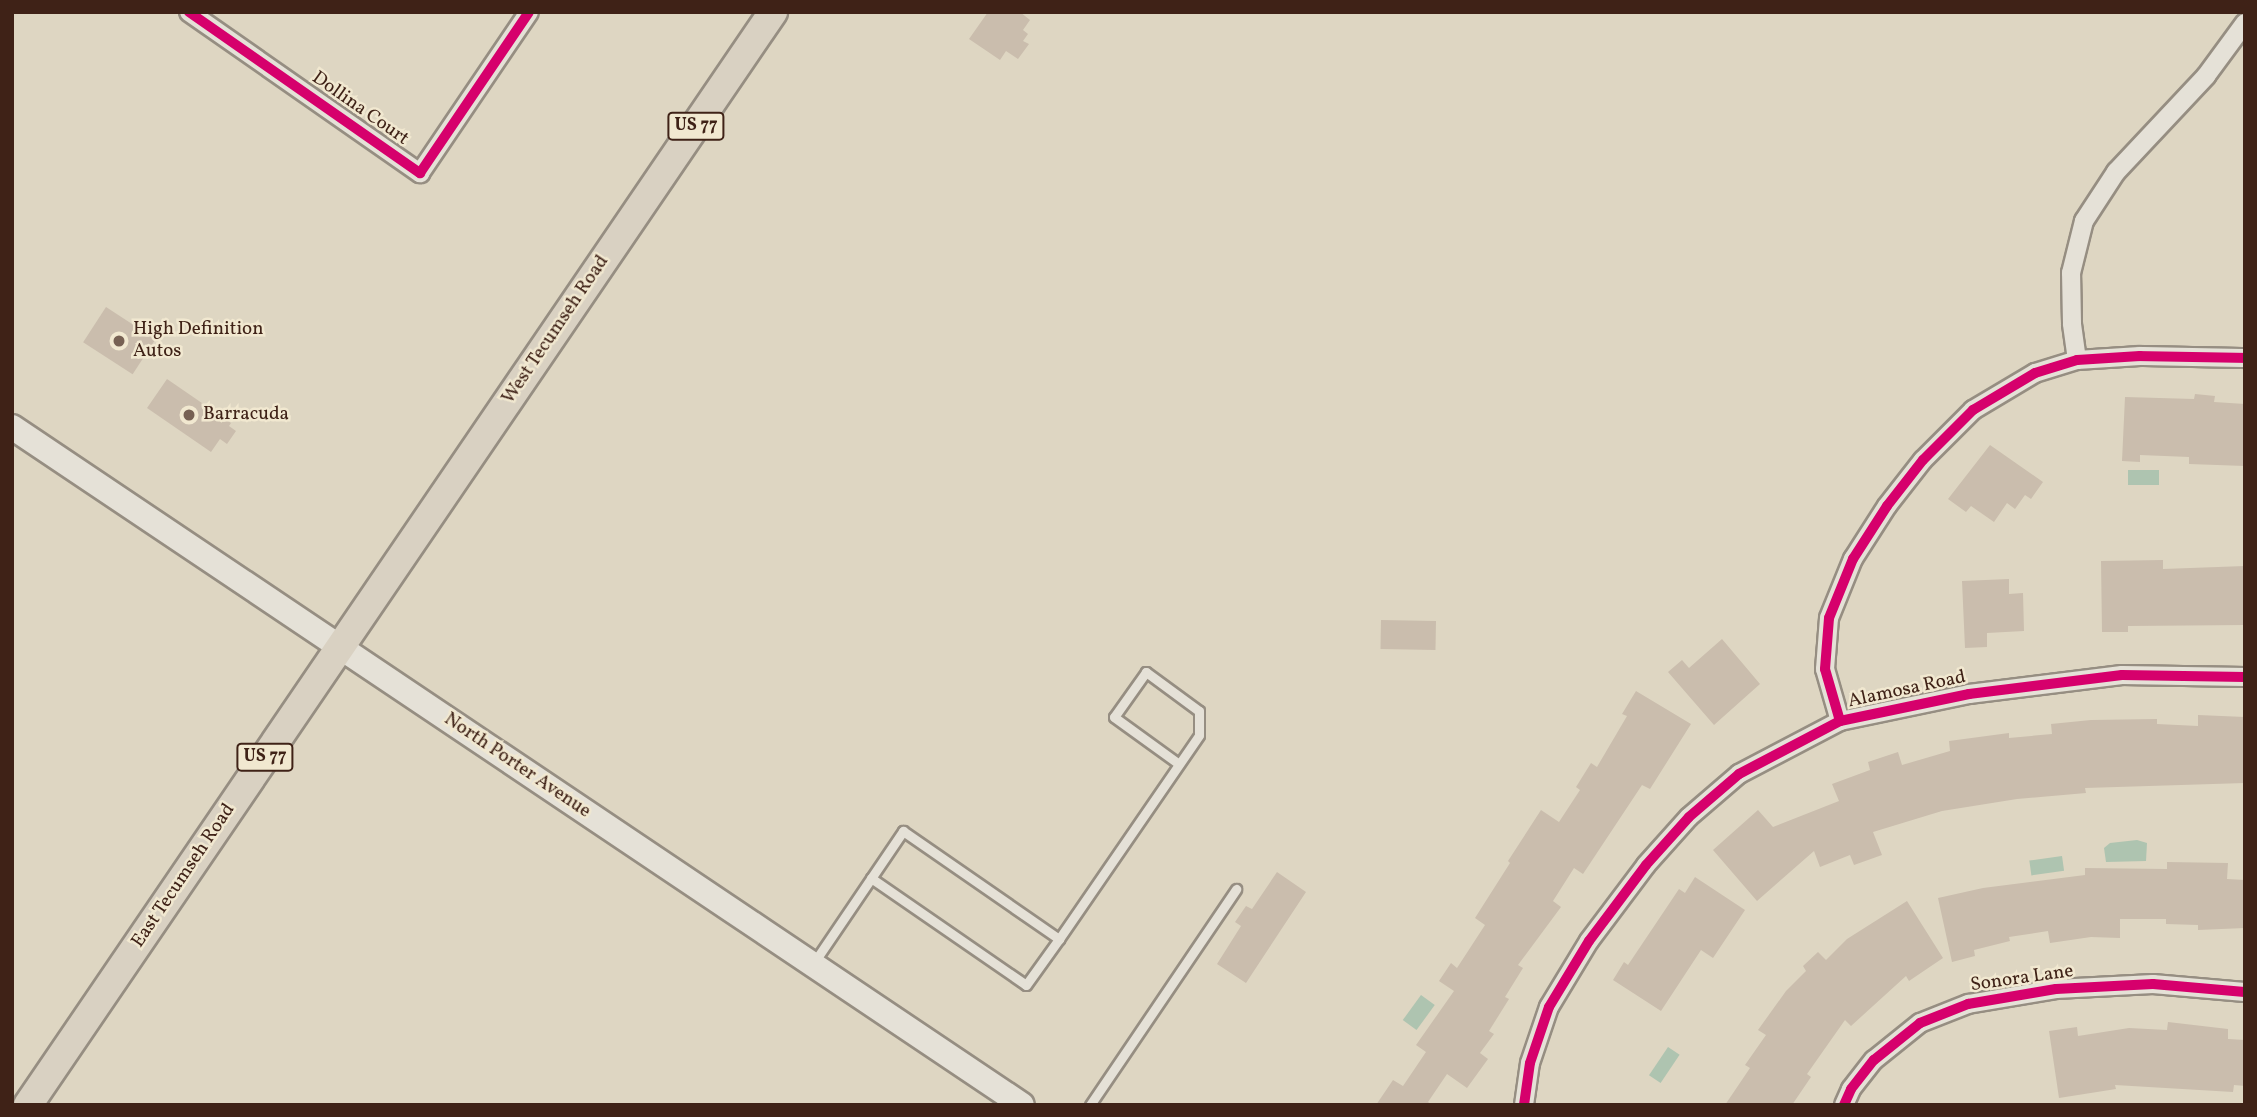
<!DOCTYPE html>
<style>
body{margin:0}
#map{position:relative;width:2257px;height:1117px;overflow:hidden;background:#ded6c2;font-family:Vollkorn,serif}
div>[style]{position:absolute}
.water>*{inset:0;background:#aec4b0;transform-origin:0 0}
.building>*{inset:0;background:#cabdad;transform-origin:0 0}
.roads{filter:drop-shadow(2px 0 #968e82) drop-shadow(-2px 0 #968e82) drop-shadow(0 2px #968e82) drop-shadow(0 -2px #968e82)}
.lane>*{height:9px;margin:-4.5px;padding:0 4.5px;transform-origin:4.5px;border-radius:4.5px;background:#e5e1d7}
.street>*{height:18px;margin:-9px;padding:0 9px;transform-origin:9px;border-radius:9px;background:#e5e1d7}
.secondary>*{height:24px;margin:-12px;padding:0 12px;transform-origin:12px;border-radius:12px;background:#e5e1d7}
.primary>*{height:28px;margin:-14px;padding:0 14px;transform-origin:14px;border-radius:14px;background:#d9d1c2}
.cycleway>*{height:10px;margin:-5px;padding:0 5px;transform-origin:5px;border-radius:5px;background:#d6006c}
.dots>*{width:19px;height:19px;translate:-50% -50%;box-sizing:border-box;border:4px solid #f1e8d0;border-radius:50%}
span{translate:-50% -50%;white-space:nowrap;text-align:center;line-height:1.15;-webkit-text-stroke:5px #f1e8d0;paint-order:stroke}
.shield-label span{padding:2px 5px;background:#f1e8d0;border:2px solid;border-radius:5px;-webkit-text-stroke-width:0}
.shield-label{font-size:18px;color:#3f2217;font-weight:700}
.street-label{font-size:19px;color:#3f2217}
.poi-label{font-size:19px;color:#3f2217}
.left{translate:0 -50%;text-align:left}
.frame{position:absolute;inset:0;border:14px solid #3f2217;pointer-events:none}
</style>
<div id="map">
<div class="water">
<i style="left:2128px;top:470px;width:31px;height:15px"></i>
<i style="clip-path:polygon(2137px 840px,2147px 843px,2146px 861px,2106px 862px,2104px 848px,2110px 843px)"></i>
<i style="left:2062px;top:856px;width:15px;height:33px;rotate:82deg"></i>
<i style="left:1421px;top:995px;width:17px;height:31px;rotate:36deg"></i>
<i style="left:1668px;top:1047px;width:14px;height:34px;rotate:34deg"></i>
</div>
<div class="building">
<i style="clip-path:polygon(988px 12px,1020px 12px,1030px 20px,1023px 30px,1028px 34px,1023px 41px,1029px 44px,1018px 59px,1006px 51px,1000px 60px,969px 39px)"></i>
<i style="left:106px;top:307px;width:59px;height:42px;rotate:33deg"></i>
<i style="clip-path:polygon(167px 379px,231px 423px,229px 426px,236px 431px,227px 444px,220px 439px,211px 452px,147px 408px)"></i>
<i style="clip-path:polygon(2195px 394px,2215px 396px,2214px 402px,2245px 404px,2245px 466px,2189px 464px,2189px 457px,2140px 455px,2140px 462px,2122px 461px,2125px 397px,2194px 399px)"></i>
<i style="clip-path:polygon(1990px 445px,2043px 482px,2031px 499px,2025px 495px,2015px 509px,2007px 503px,1994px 522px,1971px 506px,1966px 512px,1948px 499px)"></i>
<i style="clip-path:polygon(2163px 560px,2163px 569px,2245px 566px,2245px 625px,2128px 626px,2128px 632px,2102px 632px,2101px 561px)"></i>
<i style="clip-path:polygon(2009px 579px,2009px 594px,2023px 593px,2024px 631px,1987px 633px,1987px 647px,1965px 648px,1962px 581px)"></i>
<i style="left:1381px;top:620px;width:55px;height:29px;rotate:1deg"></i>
<i style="clip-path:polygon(1722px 639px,1760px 684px,1714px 725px,1668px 672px,1682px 660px,1689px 668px)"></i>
<i style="clip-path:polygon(1636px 691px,1691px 724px,1650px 789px,1642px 785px,1583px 874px,1574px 868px,1553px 901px,1561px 907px,1518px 965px,1523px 968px,1505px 997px,1509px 999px,1489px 1031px,1494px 1034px,1480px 1053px,1488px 1059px,1467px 1088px,1447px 1074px,1428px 1102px,1432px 1105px,1376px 1105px,1393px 1080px,1403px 1086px,1426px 1052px,1416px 1045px,1454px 991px,1439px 981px,1451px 963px,1457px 968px,1485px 925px,1475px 918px,1510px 863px,1508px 861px,1541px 810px,1559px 822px,1580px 790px,1576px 787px,1591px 763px,1597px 767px,1627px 716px,1622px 714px)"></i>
<i style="clip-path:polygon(2198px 715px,2245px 717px,2245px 783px,2085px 788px,2086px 793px,2017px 799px,1942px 811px,1873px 832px,1882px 855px,1854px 865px,1850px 855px,1820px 867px,1814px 851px,1757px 901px,1713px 850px,1758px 810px,1773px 827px,1839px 801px,1832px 784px,1870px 770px,1868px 762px,1898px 752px,1902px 765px,1950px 751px,1949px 741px,2009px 733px,2009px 738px,2052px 734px,2051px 724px,2091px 720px,2157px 719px,2157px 724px,2198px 726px)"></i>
<i style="clip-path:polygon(2167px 862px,2228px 863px,2227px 879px,2245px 880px,2245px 928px,2198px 930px,2198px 925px,2166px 924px,2166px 919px,2120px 919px,2120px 938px,2091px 937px,2050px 943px,2048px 931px,2009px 937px,2010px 941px,1974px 950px,1975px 956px,1952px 962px,1938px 898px,1983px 888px,2085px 875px,2085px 868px,2167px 869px)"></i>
<i style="clip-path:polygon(1277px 872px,1306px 892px,1246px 983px,1217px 964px,1241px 926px,1235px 922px,1246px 906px,1252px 909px)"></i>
<i style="clip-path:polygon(1695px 877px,1745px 910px,1713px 958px,1701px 950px,1661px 1011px,1613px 980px,1624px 962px,1628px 965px,1679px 889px,1685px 893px)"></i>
<i style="clip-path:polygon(1907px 901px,1943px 958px,1909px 981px,1906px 976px,1851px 1026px,1845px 1020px,1807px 1074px,1811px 1077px,1792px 1105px,1725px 1105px,1750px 1068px,1745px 1065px,1766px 1035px,1758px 1030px,1786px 991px,1806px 971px,1803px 966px,1818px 952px,1826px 960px,1847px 939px)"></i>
<i style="clip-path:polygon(2168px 1022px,2228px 1029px,2228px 1039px,2245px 1040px,2245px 1086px,2234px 1085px,2233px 1092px,2115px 1085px,2116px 1089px,2059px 1098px,2049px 1031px,2077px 1027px,2078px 1036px,2129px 1028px,2167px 1030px)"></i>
</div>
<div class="roads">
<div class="lane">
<i style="left:871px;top:878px;width:188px;rotate:34.6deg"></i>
<i style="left:1026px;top:985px;width:57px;rotate:-54.3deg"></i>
<i style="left:813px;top:964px;width:161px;rotate:-55.9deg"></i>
<i style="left:903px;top:831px;width:190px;rotate:34.7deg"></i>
<i style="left:1059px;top:939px;width:247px;rotate:-55.5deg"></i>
<i style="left:1199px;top:735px;width:24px;rotate:-90deg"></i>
<i style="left:1199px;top:711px;width:66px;rotate:-143.7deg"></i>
<i style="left:1146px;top:672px;width:55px;rotate:125.4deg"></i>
<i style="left:1114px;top:717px;width:80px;rotate:35.9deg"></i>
<i style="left:1090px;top:1105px;width:261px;rotate:-55.9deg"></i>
</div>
<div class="street">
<i style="left:189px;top:12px;width:282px;rotate:34.9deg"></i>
<i style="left:420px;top:173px;width:194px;rotate:-55.9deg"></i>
<i style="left:2077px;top:360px;width:37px;rotate:-98deg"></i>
<i style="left:2072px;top:323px;width:50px;rotate:-91.1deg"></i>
<i style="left:2071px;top:273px;width:54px;rotate:-76deg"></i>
<i style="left:2084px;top:221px;width:59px;rotate:-56.9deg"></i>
<i style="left:2116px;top:172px;width:132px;rotate:-46.8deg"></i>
<i style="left:2206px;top:76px;width:66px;rotate:-53.7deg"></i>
<i style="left:1840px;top:721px;width:54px;rotate:-106.1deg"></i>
<i style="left:1825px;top:669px;width:51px;rotate:-85.5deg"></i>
<i style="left:1829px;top:618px;width:64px;rotate:-67.9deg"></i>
<i style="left:1853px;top:559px;width:63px;rotate:-57.3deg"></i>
<i style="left:1887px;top:506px;width:58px;rotate:-52deg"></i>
<i style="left:1923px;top:460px;width:71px;rotate:-45deg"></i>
<i style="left:1973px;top:410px;width:72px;rotate:-30.8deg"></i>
<i style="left:2035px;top:373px;width:44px;rotate:-17.2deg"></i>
<i style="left:2077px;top:360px;width:63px;rotate:-3.6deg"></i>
<i style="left:2140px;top:356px;width:105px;rotate:1.1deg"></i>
<i style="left:1524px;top:1105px;width:42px;rotate:-81.9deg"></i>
<i style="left:1530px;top:1063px;width:59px;rotate:-71.3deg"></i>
<i style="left:1549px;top:1007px;width:77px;rotate:-58.8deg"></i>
<i style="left:1589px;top:941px;width:95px;rotate:-53.1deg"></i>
<i style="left:1646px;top:865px;width:64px;rotate:-48.1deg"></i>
<i style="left:1689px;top:817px;width:66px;rotate:-40.7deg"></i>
<i style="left:1739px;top:774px;width:114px;rotate:-27.7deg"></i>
<i style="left:1840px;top:721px;width:132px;rotate:-11.8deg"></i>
<i style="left:1969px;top:694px;width:154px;rotate:-7.1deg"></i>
<i style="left:2122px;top:675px;width:123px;rotate:0.9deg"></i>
<i style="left:1844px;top:1105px;width:17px;rotate:-66deg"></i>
<i style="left:1851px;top:1089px;width:37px;rotate:-52deg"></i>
<i style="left:1874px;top:1060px;width:59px;rotate:-38.8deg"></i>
<i style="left:1920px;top:1023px;width:52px;rotate:-21.6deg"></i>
<i style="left:1968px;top:1004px;width:89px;rotate:-9.7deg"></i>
<i style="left:2056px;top:989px;width:97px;rotate:-3deg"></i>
<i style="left:2153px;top:984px;width:92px;rotate:5deg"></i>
</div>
<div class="secondary">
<i style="left:12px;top:427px;width:1216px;rotate:33.87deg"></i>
</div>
<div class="primary">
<i style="left:28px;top:1105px;width:1323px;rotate:-55.72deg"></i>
</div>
</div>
<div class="cycleway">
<i style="left:189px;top:12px;width:282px;rotate:34.9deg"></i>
<i style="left:420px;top:173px;width:194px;rotate:-55.9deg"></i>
<i style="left:1840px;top:721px;width:54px;rotate:-106.1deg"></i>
<i style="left:1825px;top:669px;width:51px;rotate:-85.5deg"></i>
<i style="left:1829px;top:618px;width:64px;rotate:-67.9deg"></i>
<i style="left:1853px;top:559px;width:63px;rotate:-57.3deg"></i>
<i style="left:1887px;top:506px;width:58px;rotate:-52deg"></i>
<i style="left:1923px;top:460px;width:71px;rotate:-45deg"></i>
<i style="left:1973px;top:410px;width:72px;rotate:-30.8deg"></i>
<i style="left:2035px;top:373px;width:44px;rotate:-17.2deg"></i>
<i style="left:2077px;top:360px;width:63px;rotate:-3.6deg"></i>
<i style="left:2140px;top:356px;width:105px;rotate:1.1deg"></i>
<i style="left:1524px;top:1105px;width:42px;rotate:-81.9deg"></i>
<i style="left:1530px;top:1063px;width:59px;rotate:-71.3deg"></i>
<i style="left:1549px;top:1007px;width:77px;rotate:-58.8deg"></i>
<i style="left:1589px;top:941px;width:95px;rotate:-53.1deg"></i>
<i style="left:1646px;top:865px;width:64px;rotate:-48.1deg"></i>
<i style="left:1689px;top:817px;width:66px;rotate:-40.7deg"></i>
<i style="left:1739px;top:774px;width:114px;rotate:-27.7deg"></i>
<i style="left:1840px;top:721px;width:132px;rotate:-11.8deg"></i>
<i style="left:1969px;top:694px;width:154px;rotate:-7.1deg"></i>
<i style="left:2122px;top:675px;width:123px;rotate:0.9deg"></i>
<i style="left:1844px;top:1105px;width:17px;rotate:-66deg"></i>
<i style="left:1851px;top:1089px;width:37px;rotate:-52deg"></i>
<i style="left:1874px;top:1060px;width:59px;rotate:-38.8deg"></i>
<i style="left:1920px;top:1023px;width:52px;rotate:-21.6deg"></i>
<i style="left:1968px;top:1004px;width:89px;rotate:-9.7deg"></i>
<i style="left:2056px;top:989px;width:97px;rotate:-3deg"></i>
<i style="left:2153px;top:984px;width:92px;rotate:5deg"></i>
</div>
<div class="dots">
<i style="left:119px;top:341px;background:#776153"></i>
<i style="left:189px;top:415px;background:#776153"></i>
</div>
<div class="shield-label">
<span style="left:696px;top:126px">US 77</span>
<span style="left:265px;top:757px">US 77</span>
</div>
<div class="street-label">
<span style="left:360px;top:109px;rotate:35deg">Dollina Court</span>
<span style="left:556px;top:330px;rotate:-56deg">West Tecumseh Road</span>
<span style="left:1907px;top:690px;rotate:-12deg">Alamosa Road</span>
<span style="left:517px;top:766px;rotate:34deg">North Porter Avenue</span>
<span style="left:184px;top:876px;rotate:-56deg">East Tecumseh Road</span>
<span style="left:2022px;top:979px;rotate:-8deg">Sonora Lane</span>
</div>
<div class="poi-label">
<span class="left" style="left:133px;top:341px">High Definition<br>Autos</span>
<span class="left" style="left:203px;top:415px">Barracuda</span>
</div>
<div class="frame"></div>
</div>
